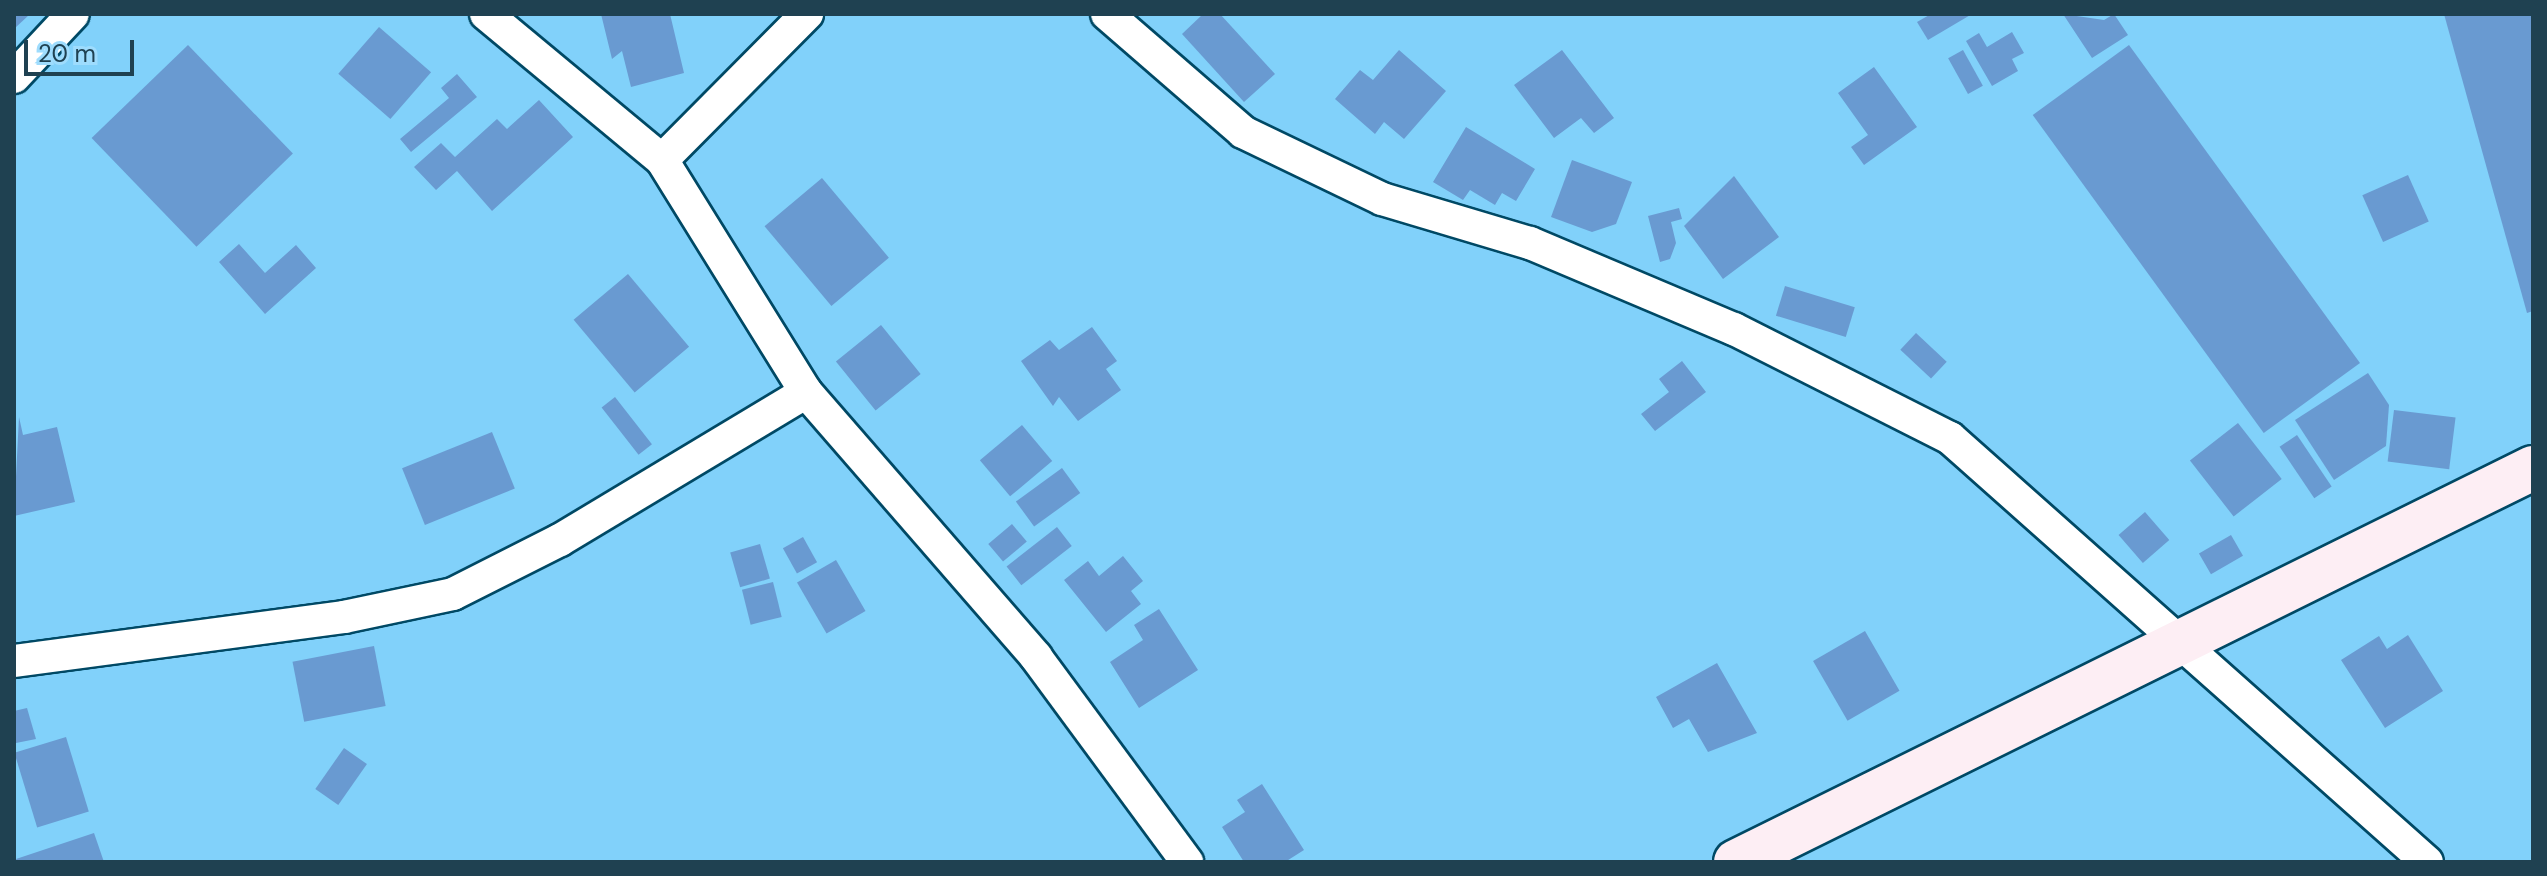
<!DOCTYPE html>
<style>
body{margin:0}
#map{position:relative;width:2547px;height:876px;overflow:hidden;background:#81d1fa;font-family:"DM Sans",sans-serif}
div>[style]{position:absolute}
.building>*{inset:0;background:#699ad1;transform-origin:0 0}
.roads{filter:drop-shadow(2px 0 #004965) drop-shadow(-2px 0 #004965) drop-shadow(0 2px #004965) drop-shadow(0 -2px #004965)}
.street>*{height:32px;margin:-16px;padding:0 16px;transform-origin:16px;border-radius:16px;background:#fff}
.secondary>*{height:44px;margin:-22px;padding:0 22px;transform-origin:22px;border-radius:22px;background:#fdeef4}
span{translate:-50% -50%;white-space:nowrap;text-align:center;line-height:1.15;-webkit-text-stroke:7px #9edcfd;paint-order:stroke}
.frame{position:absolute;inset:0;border:16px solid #1f4151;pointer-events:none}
.scale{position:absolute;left:24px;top:40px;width:110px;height:36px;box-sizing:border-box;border:4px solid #1f4151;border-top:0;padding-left:10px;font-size:24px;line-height:28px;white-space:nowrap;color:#1f4151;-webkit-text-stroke:6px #9edcfd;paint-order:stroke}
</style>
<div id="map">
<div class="building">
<i style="clip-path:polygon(14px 14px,30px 14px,14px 29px)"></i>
<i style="clip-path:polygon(601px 14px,670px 14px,684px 73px,631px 87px,622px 51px,612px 59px)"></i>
<i style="clip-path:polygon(1203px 14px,1220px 14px,1275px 74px,1244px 102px,1182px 34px)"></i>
<i style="clip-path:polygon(1931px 14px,1972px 14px,1928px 40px,1917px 22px)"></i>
<i style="clip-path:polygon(2063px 14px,2104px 20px,2114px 14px,2128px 35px,2092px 58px)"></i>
<i style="clip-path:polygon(2444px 14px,2533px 14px,2533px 311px,2527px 313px)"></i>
<i style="left:379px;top:27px;width:69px;height:62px;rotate:41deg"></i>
<i style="clip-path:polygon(2012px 32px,2024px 53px,2012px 59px,2018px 71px,1992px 86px,1966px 41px,1979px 33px,1987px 47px)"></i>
<i style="left:188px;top:45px;width:151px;height:134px;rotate:46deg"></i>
<i style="left:2129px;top:45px;width:393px;height:119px;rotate:54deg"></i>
<i style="clip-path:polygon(1399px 50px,1446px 91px,1404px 139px,1384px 122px,1375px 134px,1335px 99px,1360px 70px,1373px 80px)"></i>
<i style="clip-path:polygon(1562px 50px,1614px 118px,1594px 133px,1581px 118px,1554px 138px,1514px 85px)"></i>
<i style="left:1963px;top:50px;width:41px;height:17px;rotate:61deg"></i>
<i style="clip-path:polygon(1874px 67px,1917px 127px,1864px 165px,1851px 147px,1868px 135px,1838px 93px)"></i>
<i style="clip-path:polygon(457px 74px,477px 97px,411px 152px,400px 139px,449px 98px,441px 88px)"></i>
<i style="clip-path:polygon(539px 100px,573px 137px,492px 211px,457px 171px,436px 190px,414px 167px,441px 143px,455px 157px,497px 119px,507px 129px)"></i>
<i style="clip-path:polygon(1466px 127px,1535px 169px,1516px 201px,1502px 193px,1495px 205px,1470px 190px,1463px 200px,1433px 182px)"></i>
<i style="clip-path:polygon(1572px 160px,1632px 182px,1616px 224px,1592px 232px,1551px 217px)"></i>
<i style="left:2408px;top:175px;width:51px;height:50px;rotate:66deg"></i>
<i style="clip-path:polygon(1734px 176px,1779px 237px,1723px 279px,1684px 226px)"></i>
<i style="left:822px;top:178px;width:104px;height:75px;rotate:50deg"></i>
<i style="clip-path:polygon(1679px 208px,1682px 219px,1671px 222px,1676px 243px,1670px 259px,1660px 262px,1648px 216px)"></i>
<i style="clip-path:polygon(239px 244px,265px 273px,296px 245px,316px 268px,265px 314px,219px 262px)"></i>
<i style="left:628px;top:274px;width:95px;height:71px;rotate:50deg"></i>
<i style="left:1785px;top:286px;width:73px;height:31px;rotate:17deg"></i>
<i style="left:881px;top:325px;width:63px;height:58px;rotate:51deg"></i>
<i style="clip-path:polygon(1092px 327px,1117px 361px,1106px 369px,1121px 390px,1078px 421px,1059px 397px,1053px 406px,1021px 361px,1050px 340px,1059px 350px)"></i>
<i style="left:1916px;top:333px;width:42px;height:23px;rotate:43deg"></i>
<i style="clip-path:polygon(1682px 361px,1706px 392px,1655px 431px,1641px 414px,1669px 392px,1659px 379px)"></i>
<i style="clip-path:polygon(2368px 373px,2389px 405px,2386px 446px,2334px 480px,2295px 420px)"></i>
<i style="left:615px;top:397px;width:60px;height:17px;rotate:52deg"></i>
<i style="left:2394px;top:410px;width:62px;height:52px;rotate:7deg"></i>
<i style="clip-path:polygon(19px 417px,23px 435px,57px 427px,75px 502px,14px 516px)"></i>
<i style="left:2238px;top:423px;width:71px;height:61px;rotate:52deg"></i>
<i style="left:1022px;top:425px;width:47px;height:55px;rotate:50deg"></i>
<i style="left:492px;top:432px;width:61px;height:97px;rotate:68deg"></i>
<i style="left:2297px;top:435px;width:62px;height:21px;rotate:56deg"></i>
<i style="left:1062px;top:468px;width:31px;height:57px;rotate:54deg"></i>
<i style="left:2145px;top:512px;width:37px;height:35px;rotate:49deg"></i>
<i style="left:1012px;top:524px;width:23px;height:31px;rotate:50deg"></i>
<i style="left:1057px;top:527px;width:24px;height:64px;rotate:52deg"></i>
<i style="left:2231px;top:535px;width:24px;height:37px;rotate:60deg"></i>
<i style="left:803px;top:537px;width:29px;height:23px;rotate:61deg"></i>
<i style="left:760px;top:544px;width:36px;height:31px;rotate:74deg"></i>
<i style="clip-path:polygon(1123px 556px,1143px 581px,1131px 591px,1141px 604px,1106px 632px,1064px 580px,1088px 561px,1099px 576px)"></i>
<i style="left:836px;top:560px;width:59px;height:45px;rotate:60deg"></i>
<i style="left:773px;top:582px;width:36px;height:32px;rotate:76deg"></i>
<i style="clip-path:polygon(1159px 609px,1198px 670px,1139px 708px,1110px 662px,1143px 640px,1134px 625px)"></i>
<i style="left:1865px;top:631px;width:69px;height:60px;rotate:60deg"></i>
<i style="clip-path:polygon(2408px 635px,2443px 691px,2385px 728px,2341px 660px,2379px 636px,2387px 649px)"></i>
<i style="left:374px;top:646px;width:61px;height:83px;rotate:79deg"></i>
<i style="clip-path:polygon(1717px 663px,1757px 733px,1708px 752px,1689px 719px,1673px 728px,1656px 697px)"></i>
<i style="clip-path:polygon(27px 708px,36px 739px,16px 743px,14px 711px)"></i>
<i style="left:66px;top:737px;width:78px;height:54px;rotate:73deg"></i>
<i style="left:344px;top:748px;width:28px;height:50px;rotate:35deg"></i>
<i style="clip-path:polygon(1262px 784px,1304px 850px,1285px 862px,1244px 862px,1222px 827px,1245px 812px,1237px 800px)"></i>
<i style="clip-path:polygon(94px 833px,104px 862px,17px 862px,16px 859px)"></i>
</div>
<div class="roads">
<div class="street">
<i style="left:486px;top:14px;width:229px;rotate:39.7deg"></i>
<i style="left:662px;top:160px;width:273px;rotate:58.2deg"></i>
<i style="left:806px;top:392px;width:351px;rotate:49deg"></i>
<i style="left:1036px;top:657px;width:255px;rotate:53.6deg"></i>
<i style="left:1107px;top:14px;width:180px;rotate:40.9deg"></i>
<i style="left:1243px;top:132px;width:154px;rotate:25.7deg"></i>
<i style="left:1382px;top:199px;width:154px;rotate:16.6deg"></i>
<i style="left:1530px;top:243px;width:221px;rotate:22.9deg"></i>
<i style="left:1734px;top:329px;width:242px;rotate:26.8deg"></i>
<i style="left:1950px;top:438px;width:638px;rotate:41.63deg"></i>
<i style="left:14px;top:77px;width:86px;rotate:-46.9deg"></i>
<i style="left:662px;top:160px;width:206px;rotate:-45.2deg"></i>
<i style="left:14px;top:661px;width:333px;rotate:-7.6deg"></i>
<i style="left:344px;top:617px;width:111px;rotate:-11.9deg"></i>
<i style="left:453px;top:594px;width:120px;rotate:-26.8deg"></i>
<i style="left:560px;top:540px;width:287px;rotate:-31deg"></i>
</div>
<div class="secondary">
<i style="left:1736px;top:862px;width:889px;rotate:-26.31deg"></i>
</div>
</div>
<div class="frame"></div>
<div class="scale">20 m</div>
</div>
